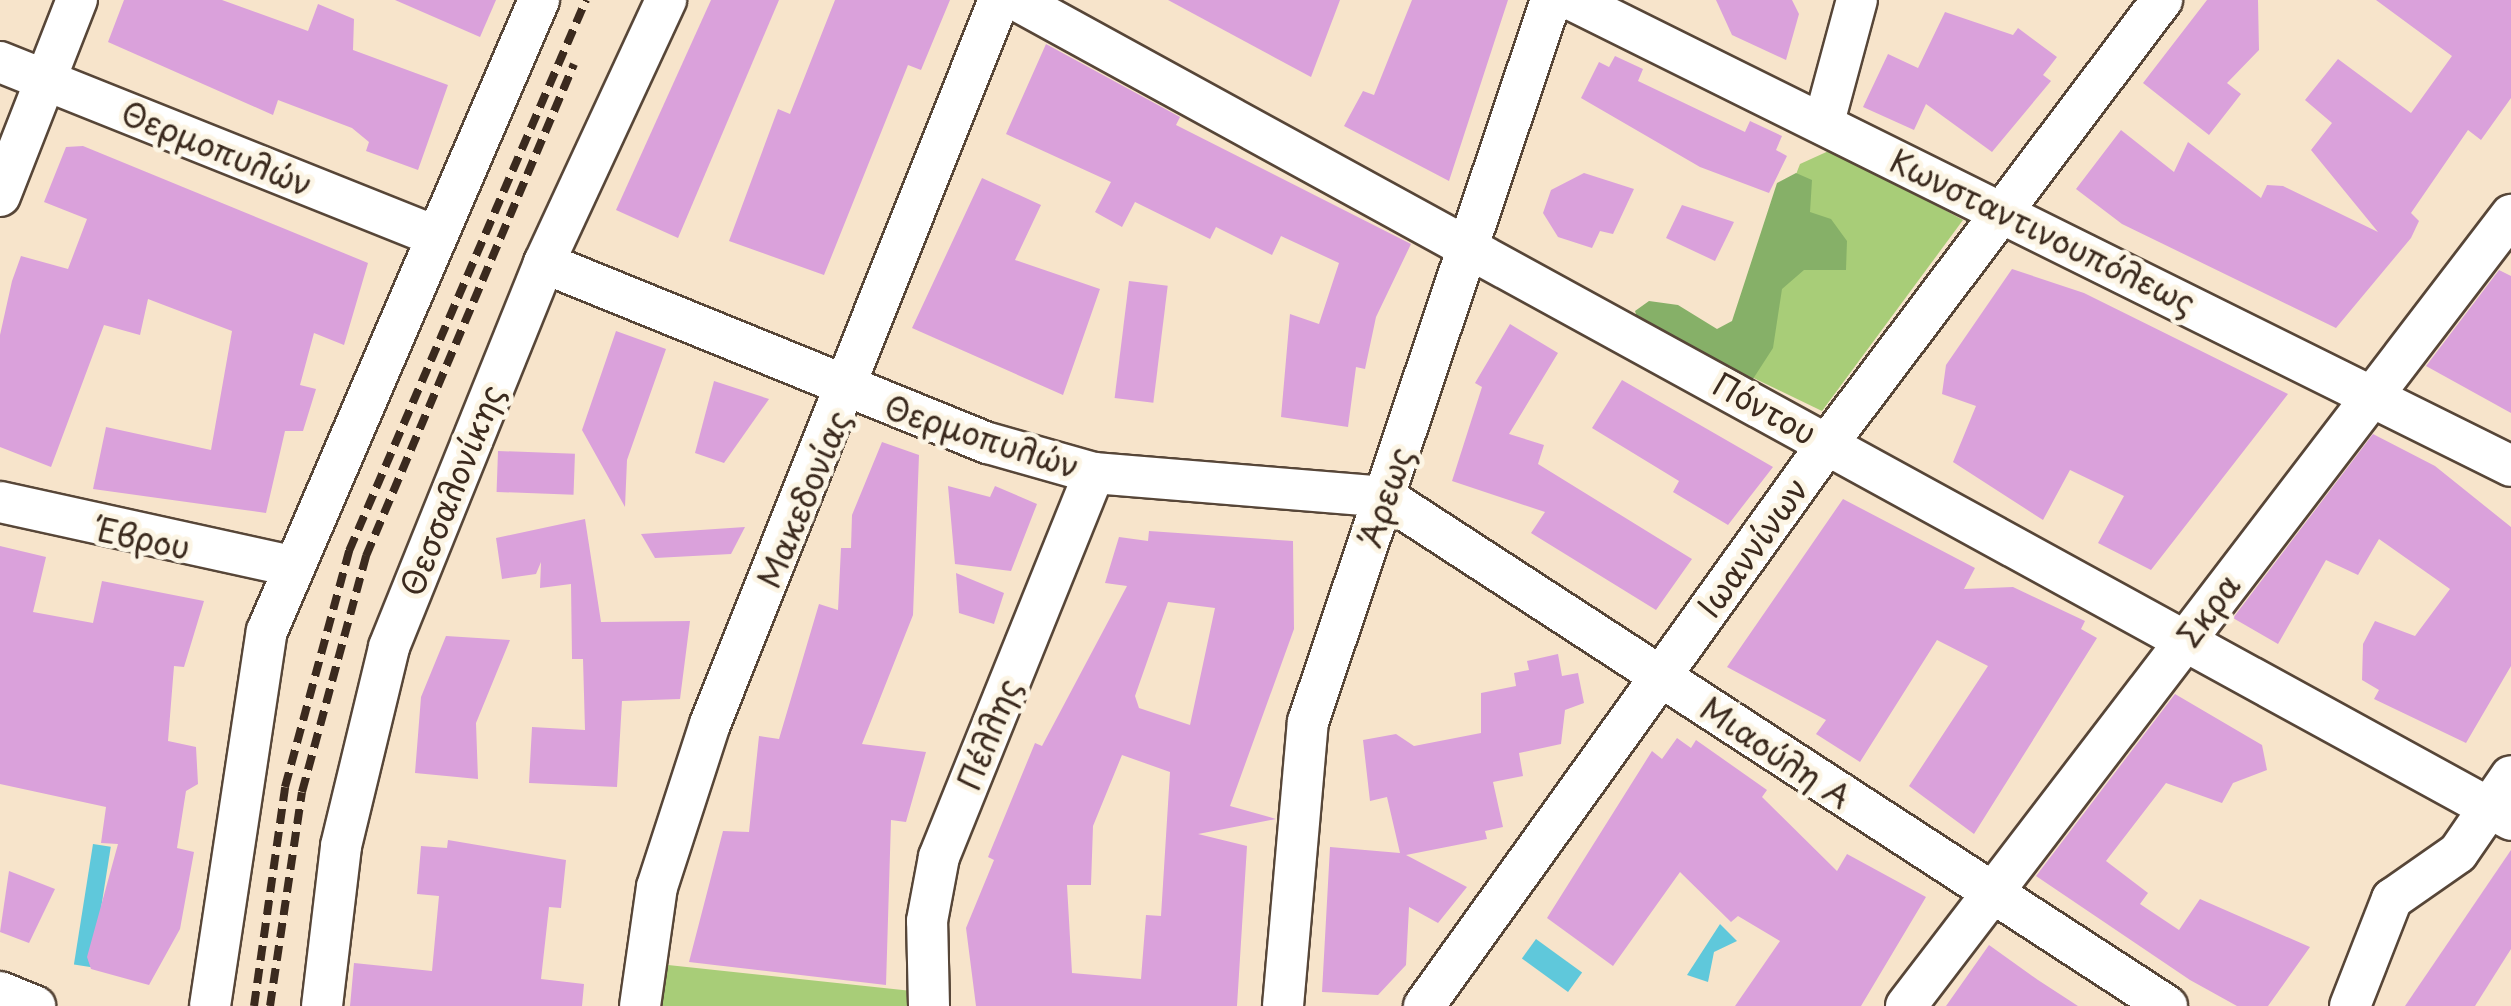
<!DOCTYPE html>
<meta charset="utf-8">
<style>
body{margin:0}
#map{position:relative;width:2511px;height:1006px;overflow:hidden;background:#f7e4cb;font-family:"Playpen Sans",sans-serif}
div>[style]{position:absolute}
.green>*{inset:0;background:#a8cd78}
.forest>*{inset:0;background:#86b068}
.water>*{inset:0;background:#5fc8db;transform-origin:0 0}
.building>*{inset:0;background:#daa1db;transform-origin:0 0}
.roads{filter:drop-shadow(2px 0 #574638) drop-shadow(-2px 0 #574638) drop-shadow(0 2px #574638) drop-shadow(0 -2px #574638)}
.minor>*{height:40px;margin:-20px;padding:0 20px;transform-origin:20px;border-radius:20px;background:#fff}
.rail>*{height:8px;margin-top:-4px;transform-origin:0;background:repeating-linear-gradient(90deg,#3b2a1e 0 15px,transparent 0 23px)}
span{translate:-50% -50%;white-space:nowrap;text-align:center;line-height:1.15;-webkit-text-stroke:10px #fcf5e5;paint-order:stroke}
.street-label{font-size:32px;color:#3b2a1e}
</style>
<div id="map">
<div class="green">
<i style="clip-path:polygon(1833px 149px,1963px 220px,1822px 411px,1739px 371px,1733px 338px,1800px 164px)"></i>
<i style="clip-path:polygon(668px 965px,912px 991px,912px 1006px,660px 1006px)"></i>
</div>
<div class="forest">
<i style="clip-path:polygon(1796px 173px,1812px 180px,1810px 212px,1831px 219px,1847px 241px,1846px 270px,1804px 270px,1782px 289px,1773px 348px,1753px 379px,1641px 330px,1635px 311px,1649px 301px,1678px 305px,1717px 329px,1732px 321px,1777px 183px)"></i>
</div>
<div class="water">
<i style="left:93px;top:844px;width:18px;height:122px;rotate:9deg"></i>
<i style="clip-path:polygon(1720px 924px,1737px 941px,1714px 952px,1708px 982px,1687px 975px)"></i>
<i style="left:1536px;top:939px;width:57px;height:24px;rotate:36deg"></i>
</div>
<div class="building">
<i style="clip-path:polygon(124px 0,222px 0,308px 31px,318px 4px,354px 19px,353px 50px,448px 85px,418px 170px,366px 151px,369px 142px,352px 128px,278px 100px,273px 115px,108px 42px)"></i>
<i style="clip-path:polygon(395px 0,496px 0,480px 37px)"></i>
<i style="clip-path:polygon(711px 0,779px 0,678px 238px,616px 210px)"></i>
<i style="clip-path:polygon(835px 0,950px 0,921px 70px,908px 65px,824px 275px,729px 241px,778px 109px,790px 114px)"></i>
<i style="clip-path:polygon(1168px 0,1340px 0,1311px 77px)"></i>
<i style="clip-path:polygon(1412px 0,1508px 0,1449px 181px,1344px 126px,1363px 91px,1374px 95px)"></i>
<i style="clip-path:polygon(1716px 0,1792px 0,1799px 14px,1786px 60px,1732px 35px)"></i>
<i style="clip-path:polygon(2207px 0,2258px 0,2259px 50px,2227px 83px,2241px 94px,2209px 135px,2143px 83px)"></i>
<i style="clip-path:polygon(2376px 0,2511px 0,2511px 98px,2481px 140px,2468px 130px,2411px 213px,2419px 221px,2411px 238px,2336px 328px,2122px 224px,2076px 189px,2121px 130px,2174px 172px,2188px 142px,2261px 198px,2267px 185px,2283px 186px,2378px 232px,2311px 150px,2332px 123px,2305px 100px,2338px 59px,2411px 113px,2452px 56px)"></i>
<i style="clip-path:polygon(1945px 12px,2013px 35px,2018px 28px,2057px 57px,2043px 75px,2051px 81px,1992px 152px,1926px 104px,1914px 130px,1863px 107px,1888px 54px,1918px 68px)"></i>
<i style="clip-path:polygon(1046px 44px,1180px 117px,1176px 125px,1411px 244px,1376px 317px,1365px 369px,1356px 367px,1348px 427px,1281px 417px,1290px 314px,1319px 324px,1339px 263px,1281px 236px,1272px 255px,1216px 227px,1210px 239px,1135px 202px,1122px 227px,1095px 212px,1111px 182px,1006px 134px)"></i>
<i style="clip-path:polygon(1615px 56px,1643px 69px,1638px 81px,1745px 132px,1750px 121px,1782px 136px,1776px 150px,1787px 156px,1769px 193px,1700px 167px,1581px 98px,1599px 62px,1609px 67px)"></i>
<i style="clip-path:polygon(83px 146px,368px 263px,344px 345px,314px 333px,300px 385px,316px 389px,303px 431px,285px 431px,266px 513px,93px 489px,106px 427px,211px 450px,232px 331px,148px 299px,140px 335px,104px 325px,51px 467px,0 447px,0 335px,12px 281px,21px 256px,68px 269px,87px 219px,44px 202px,66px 147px)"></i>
<i style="clip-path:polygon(1584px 173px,1634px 189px,1613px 234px,1600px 231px,1592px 248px,1558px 237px,1543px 213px,1551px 190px)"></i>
<i style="clip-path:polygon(982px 178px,1041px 205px,1015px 260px,1100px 289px,1063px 395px,912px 328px)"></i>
<i style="clip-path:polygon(1682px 205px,1734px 222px,1715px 261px,1666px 238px)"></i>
<i style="clip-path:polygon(2012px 269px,2084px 293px,2288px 394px,2151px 570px,2098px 543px,2124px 496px,2070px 470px,2043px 520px,1953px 462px,1976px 406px,1942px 394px,1946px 365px)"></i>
<i style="clip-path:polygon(2499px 270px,2511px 276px,2511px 413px,2426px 366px)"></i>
<i style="left:1129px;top:281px;width:39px;height:118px;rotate:7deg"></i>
<i style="clip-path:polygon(1510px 324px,1558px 353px,1509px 434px,1544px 445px,1538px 464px,1692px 559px,1656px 610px,1531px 533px,1545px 512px,1452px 481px,1482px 387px,1475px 383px)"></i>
<i style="clip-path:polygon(616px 331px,666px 349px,627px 460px,625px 507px,582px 430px)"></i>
<i style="clip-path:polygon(1622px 380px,1773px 467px,1728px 525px,1673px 492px,1679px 481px,1592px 428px)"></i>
<i style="clip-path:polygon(714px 381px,769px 399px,724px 463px,695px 453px)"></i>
<i style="clip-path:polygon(2373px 434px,2435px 466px,2511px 527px,2511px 666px,2466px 743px,2374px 699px,2379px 690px,2362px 680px,2363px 644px,2375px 621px,2415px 636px,2450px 589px,2379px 539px,2358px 575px,2326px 560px,2278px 644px,2233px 618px)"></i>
<i style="clip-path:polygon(882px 442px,919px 455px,913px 615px,862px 744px,926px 752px,906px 822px,891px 820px,886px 985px,689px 962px,723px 831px,749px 832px,759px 736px,779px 739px,819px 604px,838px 610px,841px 548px,851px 548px,852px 515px)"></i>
<i style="left:498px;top:451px;width:77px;height:41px;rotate:2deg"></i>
<i style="clip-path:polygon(948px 486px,990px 497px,995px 486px,1037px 504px,1011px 571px,955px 564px)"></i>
<i style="clip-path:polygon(1843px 499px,1975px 568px,1964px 589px,2013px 587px,2085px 621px,2081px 629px,2097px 638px,1974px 834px,1909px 786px,1988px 666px,1937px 640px,1860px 762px,1816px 734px,1826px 720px,1727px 667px)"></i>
<i style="clip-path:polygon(585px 519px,601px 622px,690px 621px,680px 699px,622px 701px,617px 787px,529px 783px,532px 727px,585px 730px,583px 659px,572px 659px,571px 584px,540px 588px,541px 562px,536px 574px,502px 579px,496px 538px)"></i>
<i style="clip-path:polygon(745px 527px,731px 554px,655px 558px,641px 534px)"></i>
<i style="clip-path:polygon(evenodd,1149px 531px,1293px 541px,1294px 629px,1230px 806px,1276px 819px,1198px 834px,1247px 846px,1237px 1006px,976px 1006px,966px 928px,994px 860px,988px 857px,1035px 743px,1042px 746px,1127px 586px,1105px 583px,1119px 537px,1148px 541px,1149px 531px,1168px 602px,1215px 608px,1190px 725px,1139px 708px,1135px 696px,1168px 602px,1149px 531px,1122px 755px,1170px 772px,1161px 916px,1146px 915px,1141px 979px,1072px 973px,1067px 885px,1091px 885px,1093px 826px,1122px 755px)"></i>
<i style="clip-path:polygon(0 546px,46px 557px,33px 612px,93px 623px,102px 581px,204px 601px,184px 667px,174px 666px,168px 741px,196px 747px,198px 784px,186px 791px,177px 848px,194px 852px,180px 929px,149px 985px,91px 969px,87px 957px,118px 844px,101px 843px,106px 807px,0 784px)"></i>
<i style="clip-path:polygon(956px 573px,1004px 593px,994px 624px,959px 613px)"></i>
<i style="clip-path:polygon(446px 636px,510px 640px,476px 723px,478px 779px,415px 773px,421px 697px)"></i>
<i style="clip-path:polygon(1558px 654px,1562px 676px,1578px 673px,1584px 703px,1565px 710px,1561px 744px,1519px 753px,1523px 776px,1493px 782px,1503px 827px,1485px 831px,1487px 839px,1406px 855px,1467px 887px,1438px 923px,1409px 907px,1406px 965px,1378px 995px,1322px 992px,1330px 847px,1400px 853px,1387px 797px,1370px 801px,1363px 740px,1396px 734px,1414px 746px,1481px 733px,1481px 693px,1516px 686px,1514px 673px,1529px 670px,1527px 661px)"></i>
<i style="clip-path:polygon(2175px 694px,2262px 745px,2267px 770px,2233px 783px,2222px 803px,2166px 783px,2106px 861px,2148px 893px,2140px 904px,2179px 930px,2200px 899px,2310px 947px,2268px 1006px,2237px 1006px,2190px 980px,2036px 876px)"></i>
<i style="clip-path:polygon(1677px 738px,1691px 748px,1696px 740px,1767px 790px,1762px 797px,1837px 871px,1847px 854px,1926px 897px,1861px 1006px,1735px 1006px,1780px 941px,1738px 916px,1731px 922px,1680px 872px,1613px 966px,1547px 918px,1652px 751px,1662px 759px)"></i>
<i style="clip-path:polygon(448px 840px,566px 860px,561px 908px,549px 907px,541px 979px,584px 984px,582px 1006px,350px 1006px,354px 963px,432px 971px,439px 896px,417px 894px,421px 846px,447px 848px)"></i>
<i style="clip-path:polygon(2511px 850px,2511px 949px,2475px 1006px,2405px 1006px)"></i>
<i style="clip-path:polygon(9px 871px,55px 889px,29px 943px,0 932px)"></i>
<i style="clip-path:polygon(1989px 945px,2038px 980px,2078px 1006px,1946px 1006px)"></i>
</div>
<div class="roads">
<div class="minor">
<i style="left:1016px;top:0;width:1705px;rotate:28.74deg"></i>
<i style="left:1572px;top:0;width:1048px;rotate:26.39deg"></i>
<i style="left:0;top:62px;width:468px;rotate:21.8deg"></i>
<i style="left:1824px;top:122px;width:126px;rotate:-74.9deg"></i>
<i style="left:0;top:196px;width:211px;rotate:-68.6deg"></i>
<i style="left:544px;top:263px;width:479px;rotate:22.1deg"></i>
<i style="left:988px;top:443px;width:110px;rotate:15.8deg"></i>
<i style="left:1094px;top:473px;width:292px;rotate:4.7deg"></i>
<i style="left:1385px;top:497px;width:933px;rotate:33.06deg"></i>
<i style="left:0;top:502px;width:297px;rotate:12.4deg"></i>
<i style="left:0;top:992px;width:38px;rotate:22deg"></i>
<i style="left:210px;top:1006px;width:379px;rotate:-81.4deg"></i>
<i style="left:267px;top:631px;width:687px;rotate:-66.68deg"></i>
<i style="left:322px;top:1006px;width:161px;rotate:-83.2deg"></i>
<i style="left:341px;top:846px;width:205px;rotate:-76.4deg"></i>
<i style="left:389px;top:647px;width:414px;rotate:-68deg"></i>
<i style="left:544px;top:263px;width:290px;rotate:-65.1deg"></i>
<i style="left:640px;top:1006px;width:120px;rotate:-81.9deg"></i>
<i style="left:657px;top:887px;width:171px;rotate:-72deg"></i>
<i style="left:710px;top:724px;width:780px;rotate:-68.24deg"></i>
<i style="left:929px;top:1006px;width:85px;rotate:-91.3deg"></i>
<i style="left:927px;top:921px;width:65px;rotate:-79.4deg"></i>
<i style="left:939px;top:857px;width:414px;rotate:-68deg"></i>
<i style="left:1283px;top:1006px;width:285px;rotate:-85deg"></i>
<i style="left:1308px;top:722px;width:762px;rotate:-71.4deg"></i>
<i style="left:1424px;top:1006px;width:693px;rotate:-54.34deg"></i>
<i style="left:1828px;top:443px;width:555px;rotate:-52.99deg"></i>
<i style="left:1906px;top:1006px;width:996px;rotate:-52.59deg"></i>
<i style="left:2350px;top:1006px;width:115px;rotate:-68.6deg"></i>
<i style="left:2392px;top:899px;width:80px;rotate:-34.9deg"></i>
<i style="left:2458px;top:853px;width:93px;rotate:-55.5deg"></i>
</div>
</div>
<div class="rail">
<i style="left:254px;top:1006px;width:221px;rotate:-81.9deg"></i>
<i style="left:285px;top:787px;width:245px;rotate:-74.8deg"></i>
<i style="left:349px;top:551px;width:600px;rotate:-66.73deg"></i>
<i style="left:270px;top:1006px;width:216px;rotate:-81.5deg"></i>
<i style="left:302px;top:792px;width:245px;rotate:-74.8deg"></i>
<i style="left:366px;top:556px;width:534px;rotate:-67.08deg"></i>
</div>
<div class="street-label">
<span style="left:217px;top:148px;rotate:22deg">Θερμοπυλών</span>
<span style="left:2043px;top:231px;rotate:26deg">Κωνσταντινουπόλεως</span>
<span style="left:1765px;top:408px;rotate:29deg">Πόντου</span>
<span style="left:982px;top:436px;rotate:18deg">Θερμοπυλών</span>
<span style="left:451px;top:490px;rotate:-68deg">Θεσσαλονίκης</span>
<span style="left:1385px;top:497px;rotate:-71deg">Άρεως</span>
<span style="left:803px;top:499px;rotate:-67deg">Μακεδονίας</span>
<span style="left:144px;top:538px;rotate:12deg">Έβρου</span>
<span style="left:1752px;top:547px;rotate:-54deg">Ιωαννίνων</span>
<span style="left:2208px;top:610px;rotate:-53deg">Σκρα</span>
<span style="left:988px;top:734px;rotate:-68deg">Πέλλης</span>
<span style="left:1776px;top:752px;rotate:34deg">Μιαούλη Α</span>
</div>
</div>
